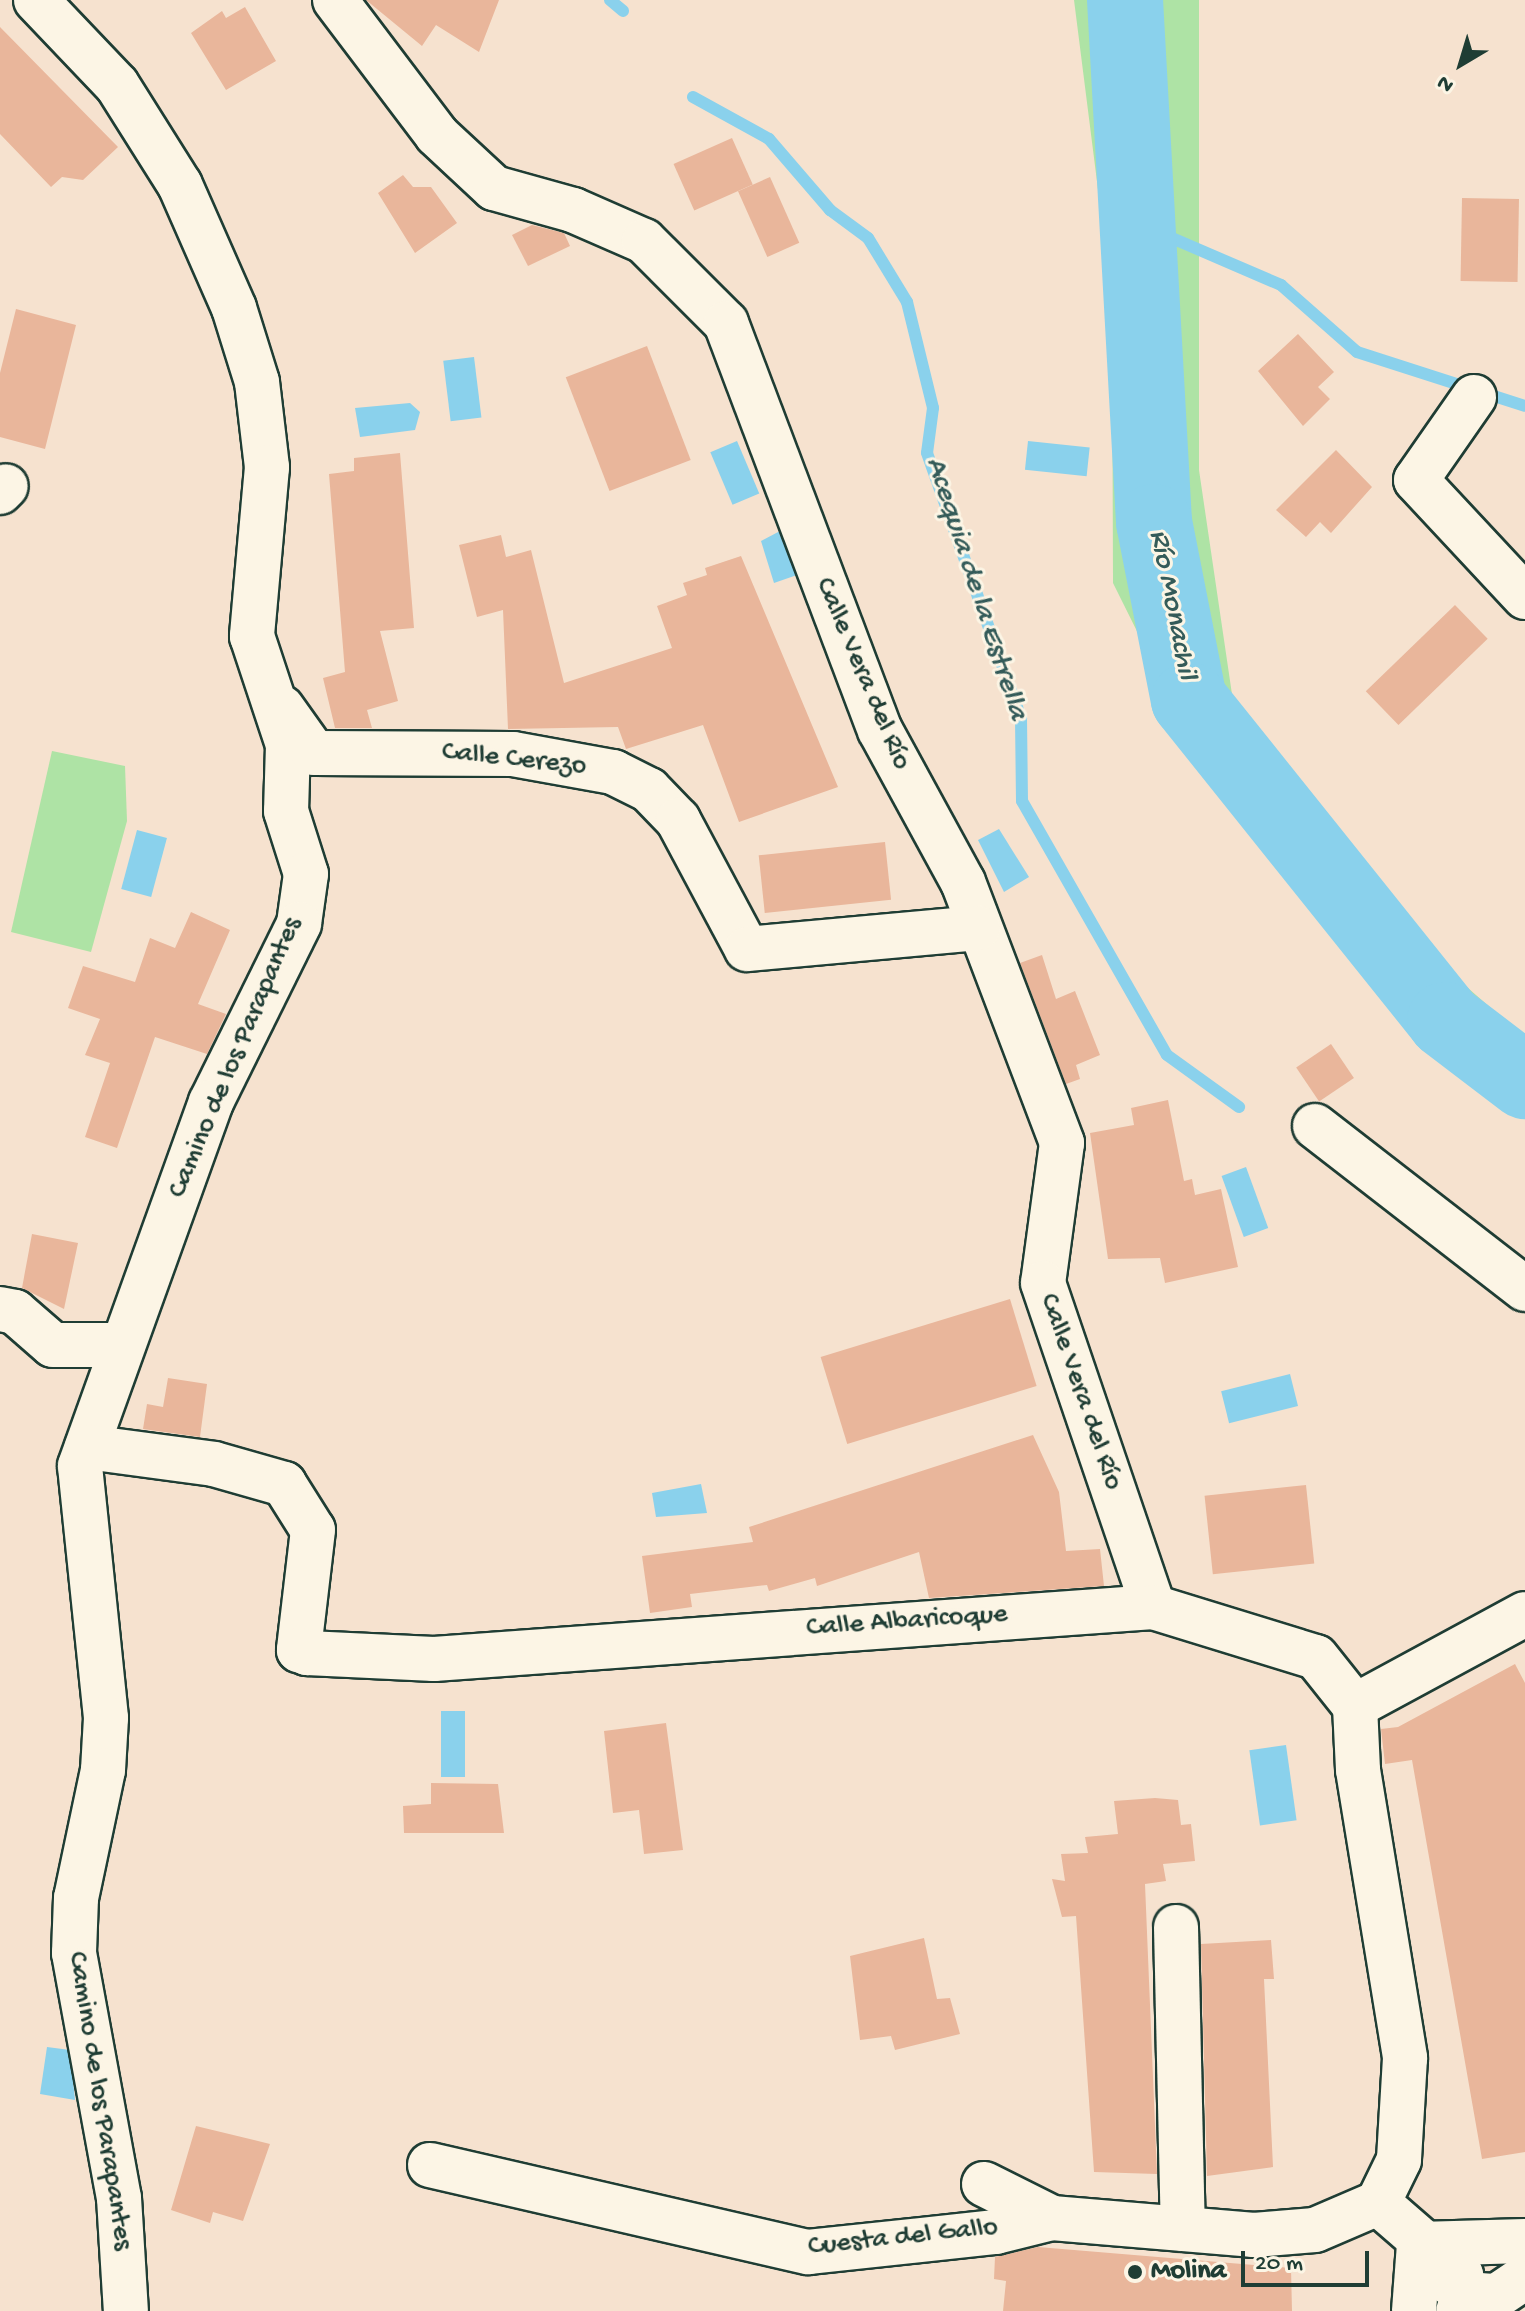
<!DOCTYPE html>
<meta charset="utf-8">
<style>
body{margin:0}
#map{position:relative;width:1525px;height:2311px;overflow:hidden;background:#f6e2cf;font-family:"Gochi Hand",sans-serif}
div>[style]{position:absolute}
.green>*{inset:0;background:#aee3a5}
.water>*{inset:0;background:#8ad1ec;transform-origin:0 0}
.stream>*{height:12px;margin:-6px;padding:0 6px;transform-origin:6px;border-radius:6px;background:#8ad1ec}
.river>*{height:76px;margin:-38px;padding:0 38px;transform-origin:38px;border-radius:38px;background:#8ad1ec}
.building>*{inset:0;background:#e9b69b;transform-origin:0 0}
.roads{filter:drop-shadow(2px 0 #1f3d34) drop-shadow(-2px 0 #1f3d34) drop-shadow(0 2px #1f3d34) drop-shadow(0 -2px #1f3d34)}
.minor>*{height:44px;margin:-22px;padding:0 22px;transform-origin:22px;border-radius:22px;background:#fcf5e5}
.dots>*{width:22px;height:22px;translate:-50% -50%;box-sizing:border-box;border:4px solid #fcf5e5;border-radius:50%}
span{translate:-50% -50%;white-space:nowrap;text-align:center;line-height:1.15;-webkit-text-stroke:6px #fcf5e5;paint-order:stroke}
.street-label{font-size:28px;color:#1f3d34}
.poi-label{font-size:28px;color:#1f3d34;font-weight:700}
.left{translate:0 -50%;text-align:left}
.water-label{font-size:30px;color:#345b59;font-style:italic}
.north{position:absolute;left:1421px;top:24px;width:80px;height:80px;-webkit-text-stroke:6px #fcf5e5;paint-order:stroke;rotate:218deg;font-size:22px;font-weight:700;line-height:32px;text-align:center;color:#1f3d34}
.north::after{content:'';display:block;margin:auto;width:28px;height:36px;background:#1f3d34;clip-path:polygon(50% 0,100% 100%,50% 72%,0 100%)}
.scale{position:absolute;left:1241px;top:2251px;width:128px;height:36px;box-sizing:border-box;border:4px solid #1f3d34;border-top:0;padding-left:10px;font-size:24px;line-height:28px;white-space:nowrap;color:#1f3d34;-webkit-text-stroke:6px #fcf5e5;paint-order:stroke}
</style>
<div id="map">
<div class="green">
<i style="clip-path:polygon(1074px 0,1199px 0,1199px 470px,1233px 701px,1288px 799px,1378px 909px,1525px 1038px,1525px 1107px,1425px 1032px,1215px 788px,1113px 583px,1112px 300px)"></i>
<i style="clip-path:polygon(52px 751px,125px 766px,127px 821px,91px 952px,11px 932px)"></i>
</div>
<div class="water">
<i style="left:474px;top:357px;width:61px;height:31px;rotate:83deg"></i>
<i style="clip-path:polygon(410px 403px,420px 412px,415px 430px,360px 437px,355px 408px)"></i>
<i style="left:737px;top:441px;width:57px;height:29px;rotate:67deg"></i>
<i style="left:1028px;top:441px;width:62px;height:29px;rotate:6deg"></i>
<i style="clip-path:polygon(780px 531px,797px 575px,774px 583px,761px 541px)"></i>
<i style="clip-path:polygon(999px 829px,1029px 877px,1004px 892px,978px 840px)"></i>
<i style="left:137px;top:830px;width:31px;height:61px;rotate:15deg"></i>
<i style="left:1246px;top:1167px;width:65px;height:26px;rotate:70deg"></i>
<i style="left:1290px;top:1374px;width:33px;height:71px;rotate:76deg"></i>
<i style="clip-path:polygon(701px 1484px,707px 1513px,656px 1517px,652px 1493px)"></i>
<i style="left:441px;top:1711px;width:24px;height:66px"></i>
<i style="left:1286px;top:1745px;width:76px;height:37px;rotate:82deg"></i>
<i style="clip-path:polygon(47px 2047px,70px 2050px,75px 2100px,40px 2094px)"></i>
</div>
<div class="stream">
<i style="left:610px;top:0;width:17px;rotate:40deg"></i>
<i style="left:693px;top:97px;width:87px;rotate:28.9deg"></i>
<i style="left:769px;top:139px;width:94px;rotate:49.3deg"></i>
<i style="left:830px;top:210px;width:47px;rotate:36.4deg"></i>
<i style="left:868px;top:238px;width:75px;rotate:58.6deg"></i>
<i style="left:907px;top:302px;width:109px;rotate:76.2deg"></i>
<i style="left:933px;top:408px;width:45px;rotate:97.6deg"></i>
<i style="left:927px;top:453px;width:282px;rotate:70.5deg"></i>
<i style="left:1021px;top:719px;width:82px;rotate:89.3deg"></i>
<i style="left:1022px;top:801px;width:292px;rotate:60.3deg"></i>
<i style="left:1167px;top:1055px;width:89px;rotate:35.8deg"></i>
<i style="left:1137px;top:223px;width:157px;rotate:23.3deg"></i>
<i style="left:1281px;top:285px;width:101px;rotate:41.4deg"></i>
<i style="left:1357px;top:352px;width:176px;rotate:17.8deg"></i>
</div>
<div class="river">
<i style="left:1125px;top:0;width:523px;rotate:86.82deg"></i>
<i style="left:1154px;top:522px;width:181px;rotate:78.9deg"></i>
<i style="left:1189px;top:700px;width:410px;rotate:51.3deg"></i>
<i style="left:1445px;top:1020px;width:101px;rotate:37.3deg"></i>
</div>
<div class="building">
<i style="clip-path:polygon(366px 0,499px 0,479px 52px,436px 25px,422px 46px)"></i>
<i style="clip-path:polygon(245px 7px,276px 61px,226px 90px,191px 33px,222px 11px,226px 18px)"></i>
<i style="clip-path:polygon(0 27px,118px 147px,83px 180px,62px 177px,51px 187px,0 134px)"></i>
<i style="left:732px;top:138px;width:51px;height:64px;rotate:66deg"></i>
<i style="clip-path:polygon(403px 175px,413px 187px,431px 187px,457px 223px,415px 253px,378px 193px)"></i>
<i style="left:770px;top:177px;width:72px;height:35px;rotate:66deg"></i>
<i style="left:1462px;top:198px;width:57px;height:83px;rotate:1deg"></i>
<i style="clip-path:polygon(532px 225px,564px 233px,570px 246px,528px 266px,512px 235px)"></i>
<i style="clip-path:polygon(16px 309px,76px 325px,45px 449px,0 437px,0 373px)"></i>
<i style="clip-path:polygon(1298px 334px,1334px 372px,1318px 387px,1330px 399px,1303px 426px,1258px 371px)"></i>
<i style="left:647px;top:346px;width:122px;height:87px;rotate:69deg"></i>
<i style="clip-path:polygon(1336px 450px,1372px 487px,1331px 533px,1320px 522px,1306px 537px,1276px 510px)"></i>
<i style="clip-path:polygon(400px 453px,414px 628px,380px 631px,398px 701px,367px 710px,372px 728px,335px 728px,323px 678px,345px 672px,329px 474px,354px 471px,354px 458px)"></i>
<i style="clip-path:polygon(501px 535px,506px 557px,531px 550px,564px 683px,672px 648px,657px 606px,687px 595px,683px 583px,707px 575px,705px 568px,741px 556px,838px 787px,739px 822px,703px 725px,626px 749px,618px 727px,508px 729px,503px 610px,477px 617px,459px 545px)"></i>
<i style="left:1455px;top:605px;width:47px;height:124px;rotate:46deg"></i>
<i style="left:885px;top:842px;width:58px;height:127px;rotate:84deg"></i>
<i style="clip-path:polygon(191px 912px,230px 930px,198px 1004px,226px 1014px,207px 1054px,155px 1037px,117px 1148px,85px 1137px,110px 1063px,85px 1055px,100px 1019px,68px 1008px,83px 966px,135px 982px,150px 938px,175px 948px)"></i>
<i style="clip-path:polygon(1042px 955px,1056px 999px,1075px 991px,1100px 1055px,1076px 1065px,1080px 1079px,1066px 1084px,1020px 963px)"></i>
<i style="left:1331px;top:1044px;width:41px;height:42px;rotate:56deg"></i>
<i style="clip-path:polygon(1168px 1100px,1184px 1181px,1192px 1179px,1195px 1195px,1221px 1189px,1238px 1267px,1165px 1283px,1160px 1258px,1108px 1259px,1090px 1133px,1134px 1125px,1131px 1108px)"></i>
<i style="clip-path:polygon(32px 1234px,78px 1243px,64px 1309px,22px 1288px)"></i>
<i style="left:1010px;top:1299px;width:91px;height:198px;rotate:73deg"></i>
<i style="clip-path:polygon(168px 1378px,207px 1384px,200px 1437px,143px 1429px,147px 1404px,163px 1407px)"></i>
<i style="clip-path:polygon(1033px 1435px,1059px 1492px,1066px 1551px,1100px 1549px,1104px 1586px,929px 1598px,919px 1552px,817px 1586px,815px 1578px,769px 1591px,767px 1585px,690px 1594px,692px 1607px,650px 1613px,642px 1556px,753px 1542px,749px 1527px)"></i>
<i style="left:1306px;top:1485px;width:79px;height:102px;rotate:84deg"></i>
<i style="clip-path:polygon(1515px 1664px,1525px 1683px,1525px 2152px,1482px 2159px,1412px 1760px,1385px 1764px,1381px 1729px,1398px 1727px)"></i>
<i style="clip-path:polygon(666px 1723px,683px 1850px,644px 1854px,639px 1810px,613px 1813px,604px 1731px)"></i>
<i style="clip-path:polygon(431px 1783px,498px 1784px,504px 1833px,404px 1833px,403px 1806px,431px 1804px)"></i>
<i style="clip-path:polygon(1155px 1798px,1178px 1800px,1181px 1825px,1191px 1824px,1195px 1861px,1163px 1864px,1166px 1881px,1145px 1884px,1157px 2174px,1094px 2172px,1076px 1916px,1062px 1917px,1052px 1879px,1065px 1881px,1061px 1854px,1088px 1853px,1085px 1837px,1118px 1834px,1114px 1801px)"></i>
<i style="clip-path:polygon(924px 1938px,937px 1999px,950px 1998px,960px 2034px,895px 2050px,891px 2036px,860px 2040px,850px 1956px)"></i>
<i style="clip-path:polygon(1271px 1940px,1274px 1979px,1264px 1979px,1273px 2167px,1207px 2176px,1201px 1944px)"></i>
<i style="clip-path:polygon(196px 2126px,270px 2144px,243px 2221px,213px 2212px,210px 2223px,171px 2210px)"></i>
<i style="clip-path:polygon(1038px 2247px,1291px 2268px,1292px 2311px,1003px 2311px,1006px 2281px,994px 2279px,995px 2257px)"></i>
</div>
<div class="roads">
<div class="minor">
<i style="left:36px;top:0;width:117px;rotate:46.4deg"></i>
<i style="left:117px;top:85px;width:118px;rotate:57.8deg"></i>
<i style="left:180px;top:185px;width:134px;rotate:66.3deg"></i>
<i style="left:234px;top:308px;width:77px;rotate:72.7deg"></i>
<i style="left:257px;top:382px;width:86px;rotate:83.3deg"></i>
<i style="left:267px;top:467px;width:170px;rotate:95.1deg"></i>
<i style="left:252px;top:636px;width:115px;rotate:71.7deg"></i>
<i style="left:288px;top:745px;width:66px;rotate:91.7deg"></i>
<i style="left:286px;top:811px;width:66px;rotate:72.4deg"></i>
<i style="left:306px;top:874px;width:50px;rotate:98deg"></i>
<i style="left:299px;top:924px;width:199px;rotate:116.3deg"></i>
<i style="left:211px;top:1102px;width:387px;rotate:109.8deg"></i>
<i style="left:80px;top:1466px;width:253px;rotate:84.1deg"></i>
<i style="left:106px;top:1718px;width:52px;rotate:93.3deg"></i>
<i style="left:103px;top:1770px;width:131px;rotate:101.9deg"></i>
<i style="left:76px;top:1898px;width:55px;rotate:92.1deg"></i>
<i style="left:74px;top:1953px;width:249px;rotate:79.6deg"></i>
<i style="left:119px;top:2198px;width:113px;rotate:86.5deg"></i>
<i style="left:335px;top:0;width:169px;rotate:52.9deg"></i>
<i style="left:437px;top:135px;width:78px;rotate:42.9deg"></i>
<i style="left:494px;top:188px;width:82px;rotate:15.6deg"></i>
<i style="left:573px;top:210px;width:77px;rotate:23.6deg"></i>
<i style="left:644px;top:241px;width:116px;rotate:45deg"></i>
<i style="left:726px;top:323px;width:435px;rotate:69.3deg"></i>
<i style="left:880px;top:730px;width:173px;rotate:61.4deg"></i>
<i style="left:963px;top:882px;width:279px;rotate:69.2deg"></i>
<i style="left:1062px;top:1143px;width:141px;rotate:97.7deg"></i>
<i style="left:1043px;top:1283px;width:342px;rotate:71.2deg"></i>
<i style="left:1474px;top:397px;width:101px;rotate:124.9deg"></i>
<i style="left:1416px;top:480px;width:160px;rotate:47deg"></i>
<i style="left:0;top:492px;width:8px;rotate:-45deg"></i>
<i style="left:282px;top:708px;width:55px;rotate:54.6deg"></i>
<i style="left:314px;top:753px;width:199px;rotate:0.3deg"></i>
<i style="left:513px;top:754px;width:102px;rotate:10.2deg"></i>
<i style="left:613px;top:772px;width:40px;rotate:26.6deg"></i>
<i style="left:649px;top:790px;width:42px;rotate:46deg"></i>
<i style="left:678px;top:820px;width:146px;rotate:61.9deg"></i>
<i style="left:747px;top:949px;width:232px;rotate:-5.2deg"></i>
<i style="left:1315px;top:1126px;width:266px;rotate:37.8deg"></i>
<i style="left:0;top:1309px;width:15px;rotate:11deg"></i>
<i style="left:15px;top:1312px;width:50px;rotate:41deg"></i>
<i style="left:53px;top:1345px;width:66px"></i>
<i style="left:87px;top:1447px;width:128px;rotate:7.6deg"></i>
<i style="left:214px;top:1464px;width:73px;rotate:15.9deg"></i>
<i style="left:284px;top:1484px;width:54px;rotate:57.8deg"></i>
<i style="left:313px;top:1530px;width:121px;rotate:96.7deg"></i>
<i style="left:299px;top:1650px;width:9px;rotate:21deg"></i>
<i style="left:307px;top:1653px;width:127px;rotate:2.7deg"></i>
<i style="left:434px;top:1659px;width:721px;rotate:-4.14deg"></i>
<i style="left:1153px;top:1607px;width:170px;rotate:17.1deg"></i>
<i style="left:1316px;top:1657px;width:63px;rotate:51.5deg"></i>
<i style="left:1355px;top:1706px;width:64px;rotate:87.3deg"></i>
<i style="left:1358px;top:1770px;width:292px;rotate:80.7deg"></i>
<i style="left:1405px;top:2058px;width:102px;rotate:93.4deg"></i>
<i style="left:1399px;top:2160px;width:48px;rotate:116deg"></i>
<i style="left:1355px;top:1706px;width:193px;rotate:-28.4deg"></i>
<i style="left:1176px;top:1927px;width:302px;rotate:88.7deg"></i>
<i style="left:430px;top:2165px;width:388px;rotate:13deg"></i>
<i style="left:808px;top:2252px;width:189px;rotate:-6.1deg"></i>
<i style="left:996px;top:2232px;width:58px;rotate:-14deg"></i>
<i style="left:1052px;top:2218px;width:203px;rotate:4.8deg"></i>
<i style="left:1254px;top:2235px;width:61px;rotate:-4.7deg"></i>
<i style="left:1315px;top:2230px;width:69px;rotate:-23.2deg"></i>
<i style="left:984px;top:2184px;width:76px;rotate:26.6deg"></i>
<i style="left:1378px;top:2203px;width:110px;rotate:40.9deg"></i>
<i style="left:1461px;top:2275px;width:19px;rotate:78deg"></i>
<i style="left:1465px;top:2294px;width:18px;rotate:112deg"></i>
<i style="left:1419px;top:2244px;width:106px;rotate:-1.6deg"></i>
<i style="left:1443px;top:2278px;width:27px;rotate:36deg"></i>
<i style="left:1465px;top:2294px;width:32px;rotate:4deg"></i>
<i style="left:1497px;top:2296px;width:34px;rotate:-34deg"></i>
<i style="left:1414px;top:2311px;width:67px;rotate:-85.7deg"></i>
</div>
</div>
<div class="dots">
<i style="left:1135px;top:2272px;background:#1f3d34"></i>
</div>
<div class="street-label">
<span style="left:862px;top:674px;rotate:67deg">Calle Vera del Río</span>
<span style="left:514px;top:760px;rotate:6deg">Calle Cerezo</span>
<span style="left:236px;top:1058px;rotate:-67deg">Camino de los Parapantes</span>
<span style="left:1080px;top:1392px;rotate:71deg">Calle Vera del Río</span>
<span style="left:907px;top:1622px;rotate:-4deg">Calle Albaricoque</span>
<span style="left:99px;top:2101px;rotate:81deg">Camino de los Parapantes</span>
<span style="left:903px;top:2238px;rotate:-6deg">Cuesta del Gallo</span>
</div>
<div class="poi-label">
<span class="left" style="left:1151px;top:2272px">Molina</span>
</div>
<div class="water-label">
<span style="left:975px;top:589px;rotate:72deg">Acequia de la Estrella</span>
<span style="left:1171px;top:605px;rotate:79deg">Río Monachil</span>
</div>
<div class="north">N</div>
<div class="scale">20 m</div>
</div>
